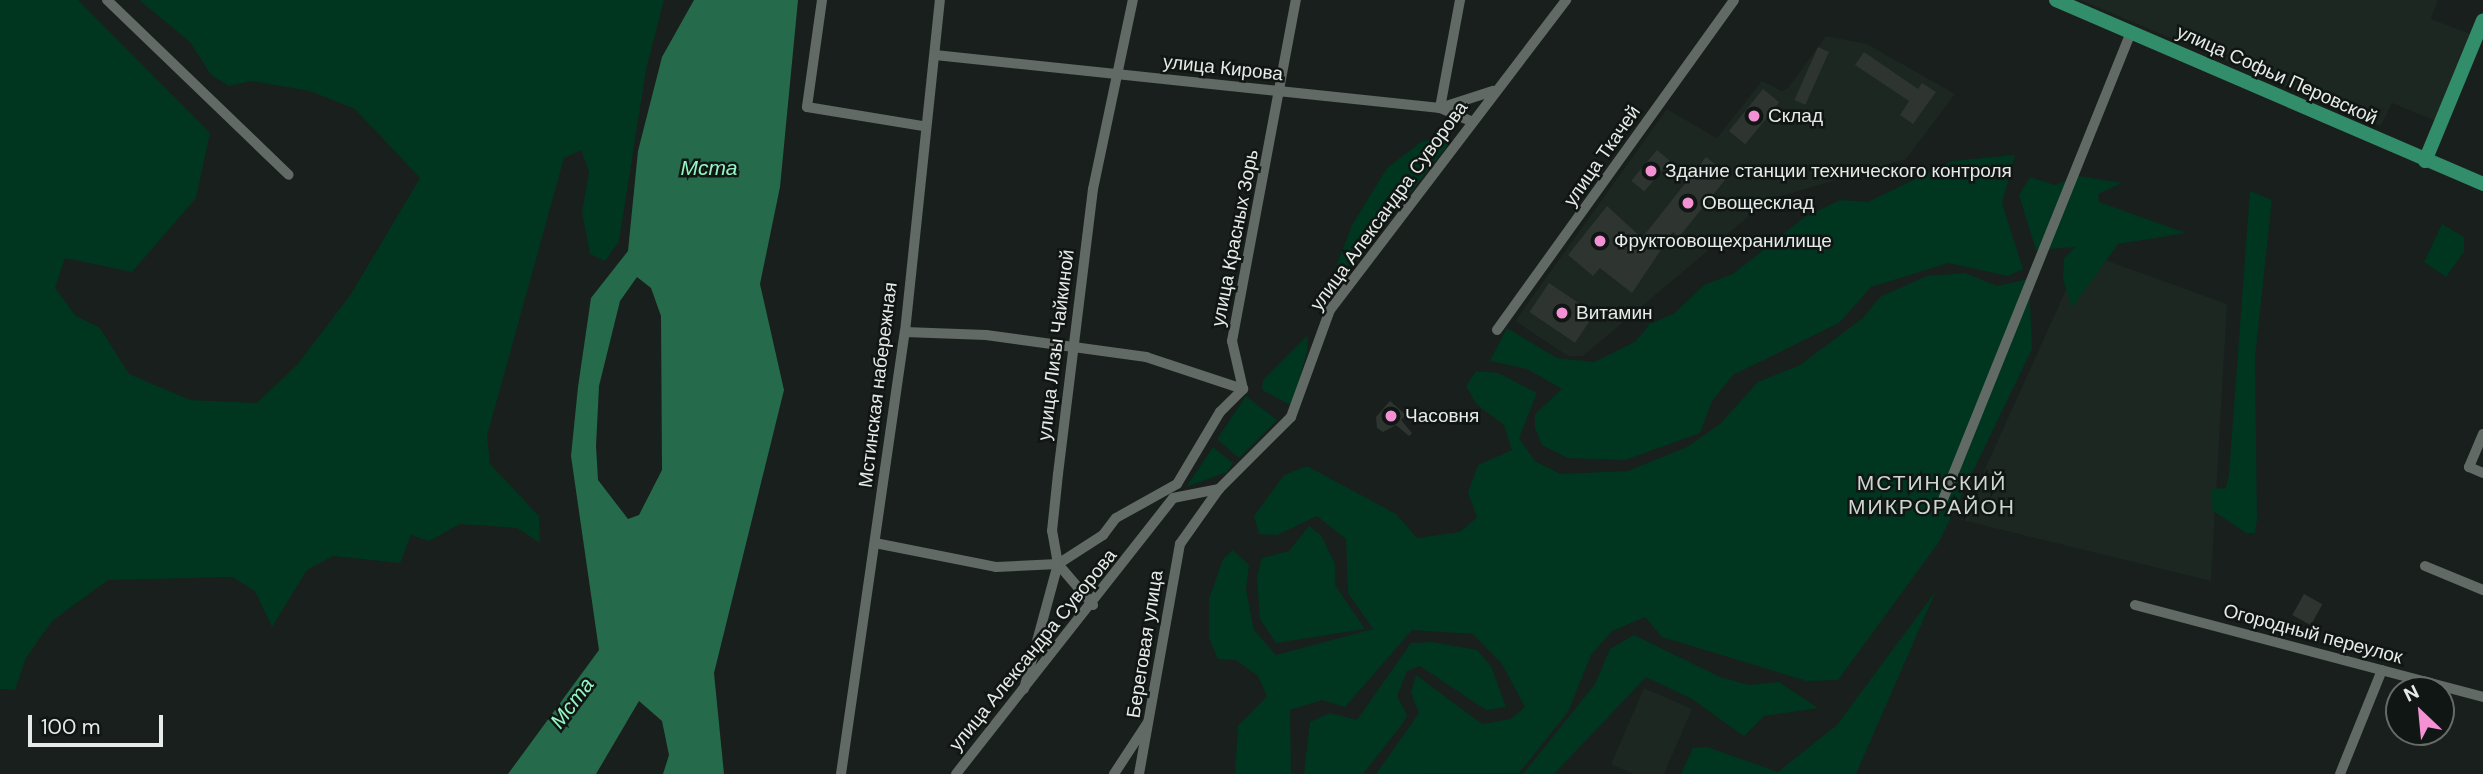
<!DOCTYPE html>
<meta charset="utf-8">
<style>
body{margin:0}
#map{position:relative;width:2483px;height:774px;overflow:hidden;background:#191f1c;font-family:"DM Sans",sans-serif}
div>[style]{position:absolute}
.built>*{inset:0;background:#1b2720}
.green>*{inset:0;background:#003520}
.water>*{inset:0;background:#256b4b}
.building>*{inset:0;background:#2e3531;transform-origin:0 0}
.minor>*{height:10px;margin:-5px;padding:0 5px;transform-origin:5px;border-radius:5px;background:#626a65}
.major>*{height:14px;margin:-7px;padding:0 7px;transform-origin:7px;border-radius:7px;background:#318d6a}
.dots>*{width:19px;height:19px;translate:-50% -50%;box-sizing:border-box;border:4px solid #101613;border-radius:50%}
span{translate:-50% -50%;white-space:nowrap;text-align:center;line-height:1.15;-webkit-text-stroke:5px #101613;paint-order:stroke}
.street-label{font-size:19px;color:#e6eae8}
.poi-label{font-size:19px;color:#e6eae8}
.left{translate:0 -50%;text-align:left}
.water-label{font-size:21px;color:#94f6c4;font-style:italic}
.neighbourhood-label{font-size:21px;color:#ced6d1;letter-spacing:2px}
.north{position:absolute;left:2385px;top:676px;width:70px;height:70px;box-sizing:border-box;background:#101613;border:2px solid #666b68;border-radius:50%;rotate:334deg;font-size:19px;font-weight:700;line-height:28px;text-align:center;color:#e6eae8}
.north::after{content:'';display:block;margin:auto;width:24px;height:32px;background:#f491d4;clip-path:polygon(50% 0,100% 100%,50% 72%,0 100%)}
.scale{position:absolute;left:28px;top:715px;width:135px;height:32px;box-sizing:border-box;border:4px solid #e6eae8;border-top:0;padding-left:9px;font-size:21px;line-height:24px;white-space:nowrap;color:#e6eae8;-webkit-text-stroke:5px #101613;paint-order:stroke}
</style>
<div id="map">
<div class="built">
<i style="clip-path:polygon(2080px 0,2438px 0,2431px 19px,2478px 37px,2443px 124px,2392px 103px,2381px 126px)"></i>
<i style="clip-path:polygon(1826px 36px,1867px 44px,1955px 94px,1906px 159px,1768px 200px,1583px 356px,1568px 356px,1515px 321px,1667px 109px,1717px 138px,1762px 81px,1782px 91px,1788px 88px)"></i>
<i style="clip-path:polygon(2083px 252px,2227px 304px,2211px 581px,1962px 520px)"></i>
<i style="clip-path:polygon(1644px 688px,1692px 709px,1664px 774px,1634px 774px,1611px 764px)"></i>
</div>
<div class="green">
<i style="clip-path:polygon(0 0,78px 0,210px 133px,196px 198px,132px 272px,65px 258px,55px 288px,76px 316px,100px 328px,129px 374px,190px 400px,257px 403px,298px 364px,351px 294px,420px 178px,355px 109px,310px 91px,251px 81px,229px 86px,211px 75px,190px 42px,139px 0,664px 0,646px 70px,619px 241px,605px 261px,590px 254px,582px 212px,589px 172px,581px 150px,564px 158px,487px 436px,490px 464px,539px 516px,540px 543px,517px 528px,460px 524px,429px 541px,411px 535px,400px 563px,333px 556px,307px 570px,272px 627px,255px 591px,232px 577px,108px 580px,52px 621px,26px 658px,15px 690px,0 689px)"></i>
<i style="clip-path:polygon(1443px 135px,1449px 144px,1323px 301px,1352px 225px,1387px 168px,1421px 142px)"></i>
<i style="clip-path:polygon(2015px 155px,2002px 203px,2023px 269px,2008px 276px,1948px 263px,1871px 287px,1839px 323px,1733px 375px,1712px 401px,1700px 433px,1625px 460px,1568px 458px,1542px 445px,1535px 428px,1535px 414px,1562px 389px,1527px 369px,1490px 361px,1507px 328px,1557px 358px,1594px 362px,1635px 342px,1650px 324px,1675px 313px,1704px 285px,1733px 274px,1805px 217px,1840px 200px,1868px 202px,1952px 161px)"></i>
<i style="clip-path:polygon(2078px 176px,2122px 183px,2098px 194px,2099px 202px,2186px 233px,2118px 244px,2072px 308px,2063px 279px,2064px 259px,2075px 247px,2036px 250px,2019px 195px,2030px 177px,2055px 185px)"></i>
<i style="clip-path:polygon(2250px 191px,2272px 200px,2255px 357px,2257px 519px,2255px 533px,2246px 533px,2213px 511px,2211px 489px,2226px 488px,2229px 474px)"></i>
<i style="clip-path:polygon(2442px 224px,2464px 237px,2464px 252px,2446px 277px,2424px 262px)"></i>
<i style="clip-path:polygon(1965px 273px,1997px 286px,2029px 279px,2032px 349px,1939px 542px,1838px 680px,1807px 681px,1662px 637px,1645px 617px,1612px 631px,1591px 655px,1568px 712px,1519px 773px,1376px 774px,1419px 713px,1411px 693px,1416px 675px,1482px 724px,1511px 719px,1525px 707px,1502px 664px,1473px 634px,1412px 630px,1345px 707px,1322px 700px,1290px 710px,1291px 774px,1235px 774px,1238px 726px,1267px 696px,1258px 676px,1236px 660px,1218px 659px,1209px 638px,1209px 599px,1223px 559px,1233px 550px,1249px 565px,1246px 590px,1254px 630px,1276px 655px,1373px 629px,1348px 593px,1346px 539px,1317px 516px,1277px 535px,1259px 534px,1254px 516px,1284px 475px,1307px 466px,1396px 514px,1417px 538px,1460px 532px,1477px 517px,1468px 493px,1478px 465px,1512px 450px,1504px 425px,1477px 405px,1466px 386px,1476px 371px,1498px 373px,1537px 393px,1519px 438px,1535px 461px,1561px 474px,1628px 471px,1687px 447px,1720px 424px,1758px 382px,1800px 365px,1863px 318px,1880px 297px,1927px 276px)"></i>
<i style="clip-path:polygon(1308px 335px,1307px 352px,1292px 406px,1262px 390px,1263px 380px)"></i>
<i style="clip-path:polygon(1246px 396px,1277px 420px,1239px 458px,1217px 439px)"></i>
<i style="clip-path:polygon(1213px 447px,1233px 463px,1227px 472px,1186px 487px)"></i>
<i style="clip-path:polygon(1309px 526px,1321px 535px,1335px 564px,1335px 585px,1365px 629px,1276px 643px,1260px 619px,1257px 577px,1262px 558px,1289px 551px)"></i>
<i style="clip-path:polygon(1936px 591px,1856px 774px,1681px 774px,1693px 748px,1707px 747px,1778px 772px,1837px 725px)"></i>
<i style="clip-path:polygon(1634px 635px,1720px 677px,1749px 685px,1779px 682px,1818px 708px,1764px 716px,1744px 736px,1692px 699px,1646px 677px,1554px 774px,1523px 774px,1595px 684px,1610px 649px)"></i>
<i style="clip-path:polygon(1432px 642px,1477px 650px,1491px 666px,1506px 707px,1486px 710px,1420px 666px,1407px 671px,1397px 696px,1407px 715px,1403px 723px,1363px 774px,1304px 774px,1310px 722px,1330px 713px,1357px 720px,1411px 643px)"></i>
</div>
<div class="water">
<i style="clip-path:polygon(evenodd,694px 0,798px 0,780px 187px,760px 284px,784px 390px,714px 673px,724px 774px,663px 774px,669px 755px,662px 721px,639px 701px,596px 774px,508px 774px,599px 650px,571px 456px,578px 387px,591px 298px,628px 251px,638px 151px,662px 57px,694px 0,637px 277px,651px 288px,661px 316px,662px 470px,639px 515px,628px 519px,598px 480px,596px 446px,599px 386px,620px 301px,637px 277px)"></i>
</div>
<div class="building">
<i style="left:1818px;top:47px;width:12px;height:58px;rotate:24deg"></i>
<i style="clip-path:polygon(1864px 52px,1918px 89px,1922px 83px,1936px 92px,1913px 124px,1900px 115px,1909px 101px,1855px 65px)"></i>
<i style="left:1763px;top:89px;width:21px;height:54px;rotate:39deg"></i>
<i style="left:1657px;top:150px;width:17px;height:40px;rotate:40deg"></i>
<i style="clip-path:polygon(1706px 157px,1729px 175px,1679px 237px,1673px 232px,1632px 293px,1600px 268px,1593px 276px,1568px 255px,1607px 206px,1642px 238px)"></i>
<i style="left:1549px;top:283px;width:55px;height:35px;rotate:34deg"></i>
<i style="clip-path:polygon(1390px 401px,1406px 415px,1401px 420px,1412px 433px,1409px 436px,1396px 425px,1383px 432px,1377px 428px,1376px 417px)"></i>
<i style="left:2304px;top:594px;width:21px;height:24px;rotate:29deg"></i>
</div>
<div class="minor">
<i style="left:107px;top:0;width:252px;rotate:43.9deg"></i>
<i style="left:822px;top:0;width:108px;rotate:98deg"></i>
<i style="left:807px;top:107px;width:118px;rotate:9.3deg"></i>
<i style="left:1460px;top:0;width:110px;rotate:100.5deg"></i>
<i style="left:1440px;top:108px;width:33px;rotate:23deg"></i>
<i style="left:935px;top:55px;width:508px;rotate:5.99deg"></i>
<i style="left:1440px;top:108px;width:56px;rotate:-17.8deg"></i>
<i style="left:1497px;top:330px;width:406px;rotate:-54.3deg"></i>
<i style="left:905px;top:332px;width:81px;rotate:2.1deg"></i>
<i style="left:986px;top:335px;width:162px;rotate:7.8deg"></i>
<i style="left:1146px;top:357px;width:102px;rotate:18.3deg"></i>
<i style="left:2483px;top:434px;width:36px;rotate:113deg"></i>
<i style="left:2469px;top:467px;width:15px;rotate:23deg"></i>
<i style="left:1942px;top:502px;width:507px;rotate:-68.09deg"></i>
<i style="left:875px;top:543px;width:123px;rotate:11.2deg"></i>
<i style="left:996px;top:567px;width:62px;rotate:-2.8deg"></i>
<i style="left:1058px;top:564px;width:54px;rotate:49.5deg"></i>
<i style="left:1058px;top:564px;width:54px;rotate:-32.8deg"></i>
<i style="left:1103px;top:535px;width:21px;rotate:-53deg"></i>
<i style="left:1116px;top:518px;width:70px;rotate:-29.1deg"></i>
<i style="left:1177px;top:484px;width:84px;rotate:-59.2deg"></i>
<i style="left:1220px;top:412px;width:33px;rotate:-45deg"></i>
<i style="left:1243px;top:389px;width:49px;rotate:-102.9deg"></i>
<i style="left:1232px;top:341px;width:347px;rotate:-79.4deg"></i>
<i style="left:2425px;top:566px;width:63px;rotate:22.5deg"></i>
<i style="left:2135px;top:605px;width:360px;rotate:14.8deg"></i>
<i style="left:1024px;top:689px;width:130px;rotate:-74.8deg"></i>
<i style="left:1058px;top:564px;width:34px;rotate:-100deg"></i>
<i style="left:1052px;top:531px;width:57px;rotate:-84deg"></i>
<i style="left:1058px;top:474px;width:287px;rotate:-83deg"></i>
<i style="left:1093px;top:189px;width:193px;rotate:-78.1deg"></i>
<i style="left:841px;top:774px;width:447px;rotate:-81.8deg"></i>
<i style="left:905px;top:332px;width:334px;rotate:-84deg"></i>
<i style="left:956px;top:774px;width:351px;rotate:-51.8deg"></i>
<i style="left:1173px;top:498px;width:47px;rotate:-11.1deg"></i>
<i style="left:1219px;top:489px;width:102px;rotate:-45deg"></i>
<i style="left:1291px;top:417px;width:114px;rotate:-70deg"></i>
<i style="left:1330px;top:310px;width:390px;rotate:-52.7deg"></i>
<i style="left:1114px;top:774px;width:62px;rotate:-56.8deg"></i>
<i style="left:1139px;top:774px;width:234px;rotate:-79.9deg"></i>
<i style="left:1180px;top:544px;width:67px;rotate:-54.7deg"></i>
<i style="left:2340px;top:774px;width:112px;rotate:-68deg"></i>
</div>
<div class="major">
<i style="left:2056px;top:0;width:465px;rotate:23.3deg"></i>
<i style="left:2425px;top:161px;width:152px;rotate:-67.6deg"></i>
</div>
<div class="dots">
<i style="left:1754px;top:116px;background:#f491d4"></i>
<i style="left:1651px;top:171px;background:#f491d4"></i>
<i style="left:1688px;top:203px;background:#f491d4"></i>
<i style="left:1600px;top:241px;background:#f491d4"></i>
<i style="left:1562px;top:313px;background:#f491d4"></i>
<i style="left:1391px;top:416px;background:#f491d4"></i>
</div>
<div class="street-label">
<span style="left:1223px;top:68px;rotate:6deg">улица Кирова</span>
<span style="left:2277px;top:75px;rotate:24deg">улица Софьи Перовской</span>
<span style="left:1602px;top:156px;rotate:-55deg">улица Ткачей</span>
<span style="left:1389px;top:206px;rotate:-54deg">улица Александра Суворова</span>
<span style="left:1235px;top:238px;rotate:-79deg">улица Красных Зорь</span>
<span style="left:1056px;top:345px;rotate:-83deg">улица Лизы Чайкиной</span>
<span style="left:878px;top:385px;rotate:-83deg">Мстинская набережная</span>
<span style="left:2313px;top:634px;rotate:15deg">Огородный переулок</span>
<span style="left:1145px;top:644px;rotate:-81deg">Береговая улица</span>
<span style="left:1033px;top:650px;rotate:-51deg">улица Александра Суворова</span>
</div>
<div class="poi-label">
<span class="left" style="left:1768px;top:116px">Склад</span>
<span class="left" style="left:1665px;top:171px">Здание станции технического контроля</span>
<span class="left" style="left:1702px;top:203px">Овощесклад</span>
<span class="left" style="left:1614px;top:241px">Фруктоовощехранилище</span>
<span class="left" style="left:1576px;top:313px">Витамин</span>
<span class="left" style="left:1405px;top:416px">Часовня</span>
</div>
<div class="water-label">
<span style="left:709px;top:168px">Мста</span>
<span style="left:572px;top:703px;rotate:-53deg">Мста</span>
</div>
<div class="neighbourhood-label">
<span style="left:1932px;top:495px">МСТИНСКИЙ<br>МИКРОРАЙОН</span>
</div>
<div class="north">N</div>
<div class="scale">100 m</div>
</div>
